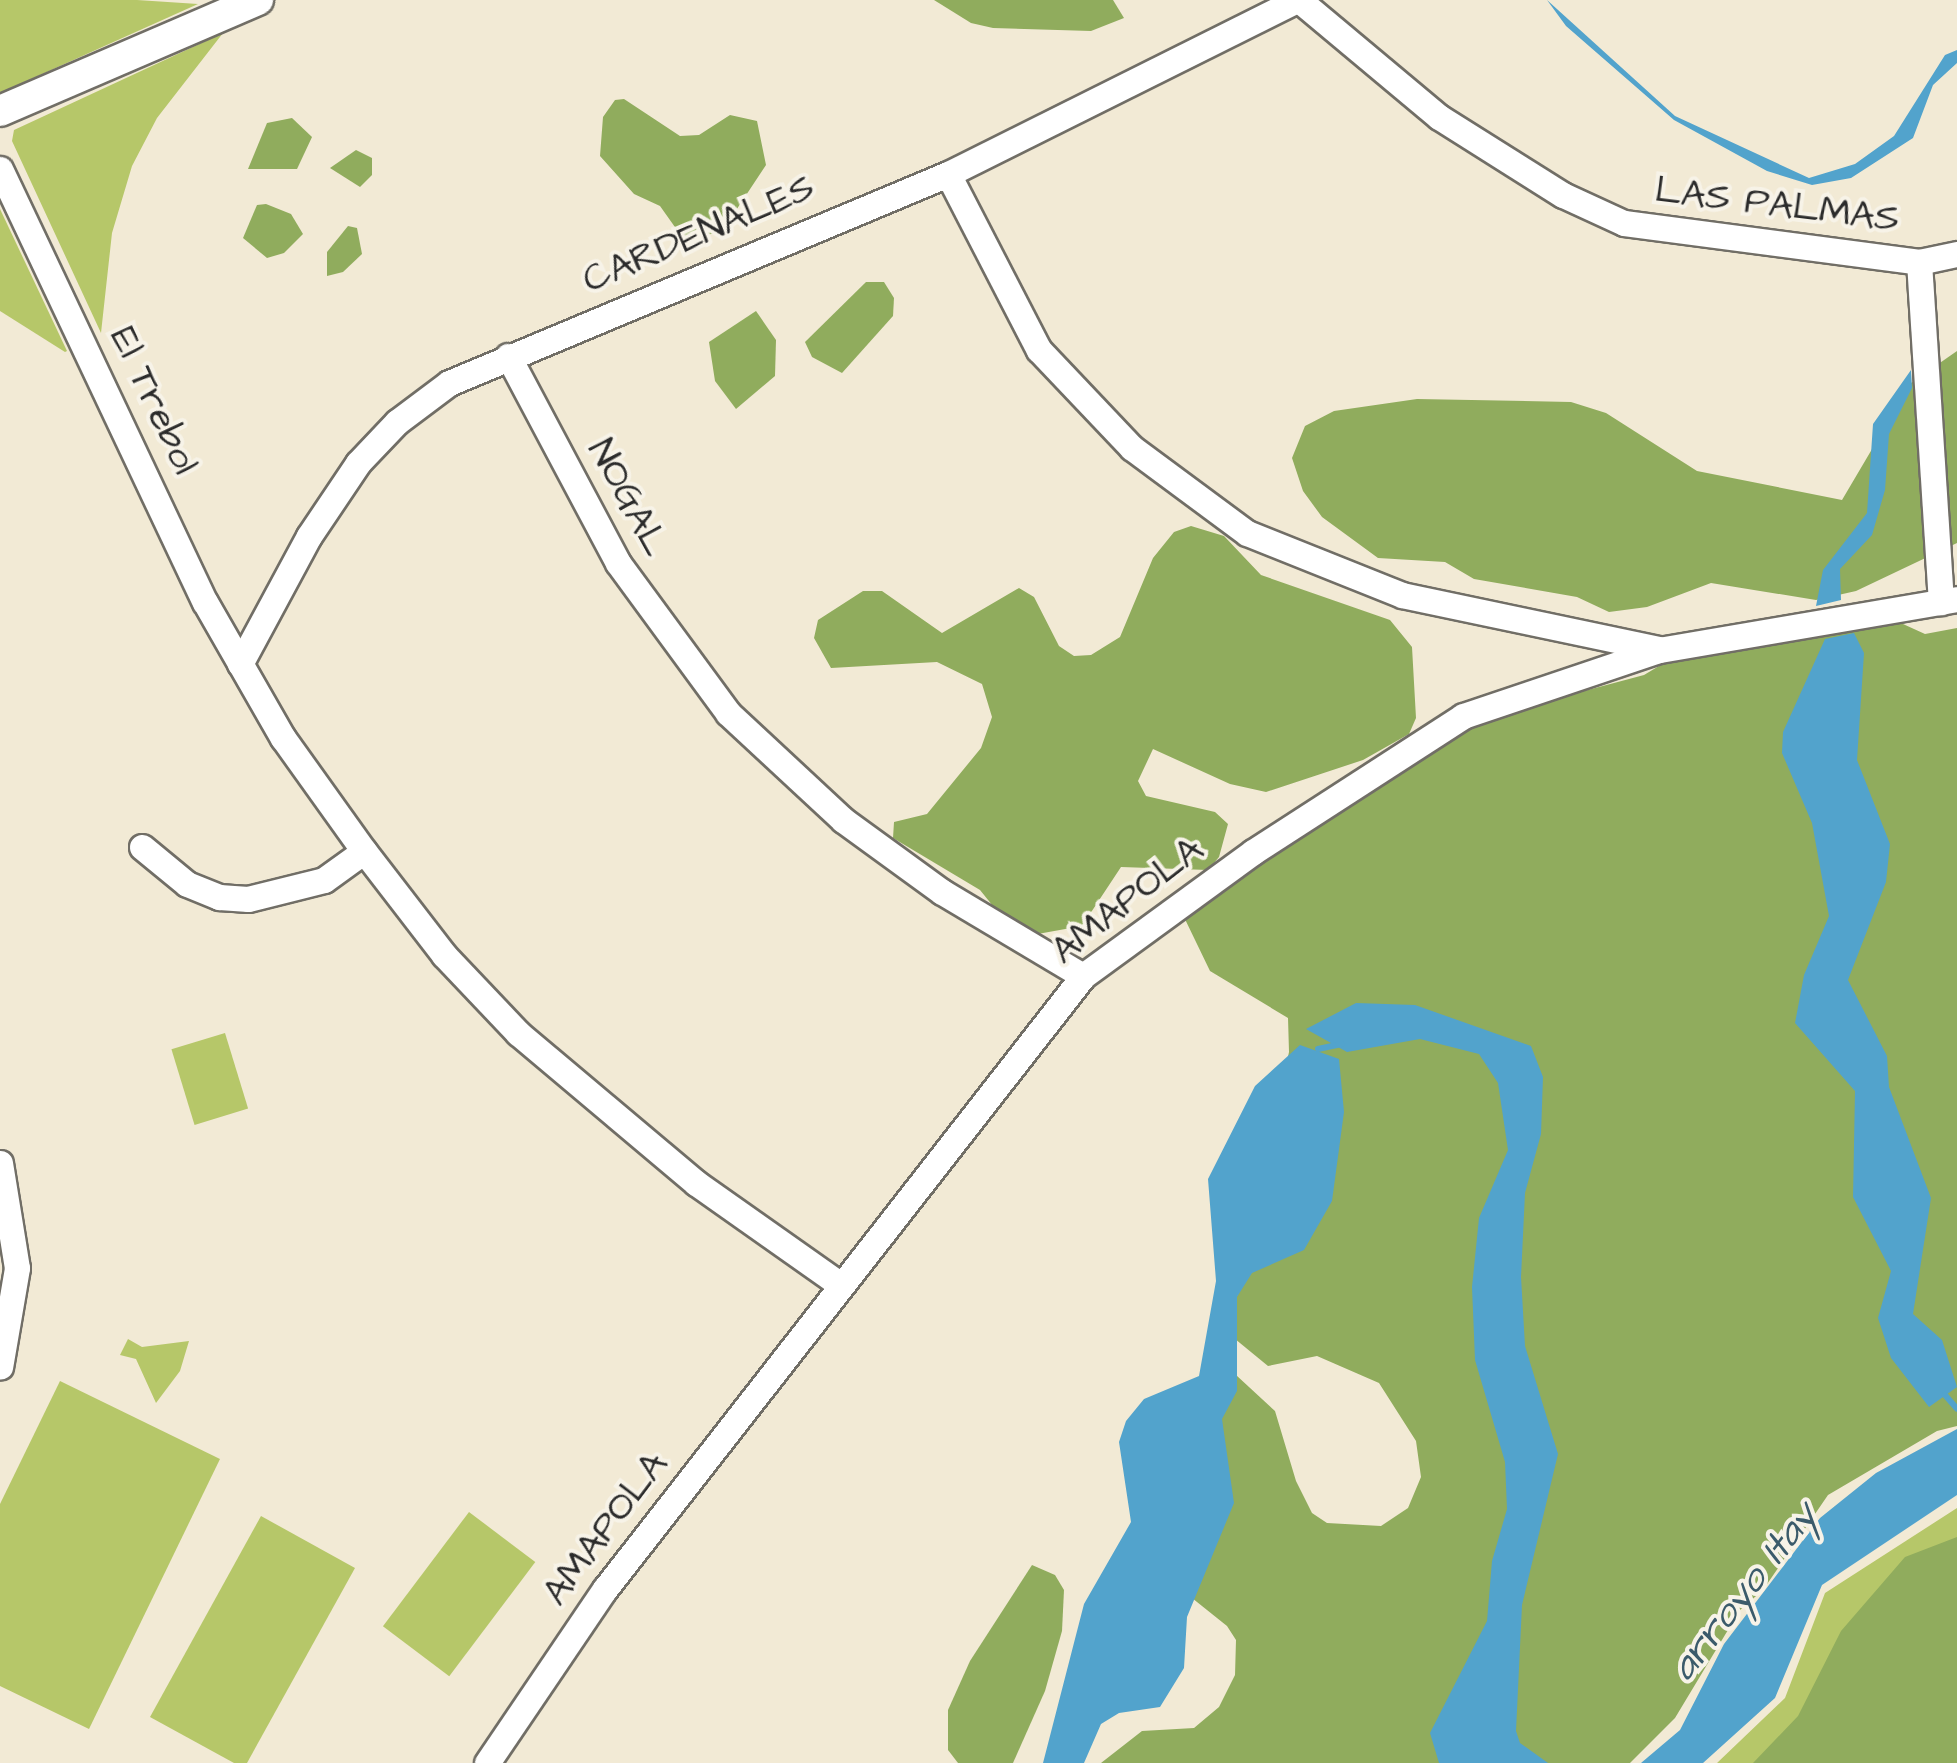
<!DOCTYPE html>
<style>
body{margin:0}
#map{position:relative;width:1957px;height:1763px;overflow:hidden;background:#f2ead5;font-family:"Architects Daughter",sans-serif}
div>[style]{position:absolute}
.green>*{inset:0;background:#b6c769;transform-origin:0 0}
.forest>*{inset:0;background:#90ac5d}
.water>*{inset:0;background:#52a3cc}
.stream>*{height:6px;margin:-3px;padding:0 3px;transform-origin:3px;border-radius:3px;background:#52a3cc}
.roads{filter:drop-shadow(2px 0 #716e66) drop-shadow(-2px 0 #716e66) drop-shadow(0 2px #716e66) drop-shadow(0 -2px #716e66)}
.minor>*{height:25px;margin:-12.5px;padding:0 12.5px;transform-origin:12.5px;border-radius:12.5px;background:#fff}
.tertiary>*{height:30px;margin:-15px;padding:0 15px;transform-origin:15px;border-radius:15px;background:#fff}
span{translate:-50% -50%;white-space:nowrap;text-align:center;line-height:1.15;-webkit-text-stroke:8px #f7f3e8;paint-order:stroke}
.street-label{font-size:38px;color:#2b2b2b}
.water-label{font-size:40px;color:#3b5b6b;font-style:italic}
</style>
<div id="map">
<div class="green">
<i style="clip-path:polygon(0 0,137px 0,198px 4px,0 93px)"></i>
<i style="clip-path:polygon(223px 33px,157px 118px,132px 166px,112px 233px,101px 333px,12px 141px,14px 130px)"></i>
<i style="clip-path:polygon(0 209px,67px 351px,65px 352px,0 311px)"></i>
<i style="left:225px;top:1033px;width:79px;height:56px;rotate:73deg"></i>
<i style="clip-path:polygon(128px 1339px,142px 1347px,189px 1341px,180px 1371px,156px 1403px,136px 1359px,120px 1355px)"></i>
<i style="clip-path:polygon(60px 1381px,220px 1459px,89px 1729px,0 1686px,0 1504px)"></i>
<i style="clip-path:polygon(1957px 1508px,1957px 1763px,1717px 1763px,1785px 1698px,1825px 1593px)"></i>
<i style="left:469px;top:1512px;width:83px;height:143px;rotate:37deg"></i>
<i style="clip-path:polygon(261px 1516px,355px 1568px,247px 1763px,234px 1763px,150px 1717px)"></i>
</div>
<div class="forest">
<i style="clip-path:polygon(934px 0,1113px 0,1124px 18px,1091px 31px,993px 28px,971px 23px)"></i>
<i style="clip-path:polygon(624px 99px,680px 136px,699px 135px,730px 115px,757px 121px,766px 165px,721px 233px,682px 237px,660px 206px,634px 194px,600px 156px,603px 117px,615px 100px)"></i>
<i style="clip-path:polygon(292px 118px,312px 137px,297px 169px,248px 169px,267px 123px)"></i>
<i style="clip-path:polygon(356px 150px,372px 158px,372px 175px,360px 187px,330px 168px)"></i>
<i style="clip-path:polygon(266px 204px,291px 214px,303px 234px,284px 253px,267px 258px,243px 238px,257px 205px)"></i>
<i style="clip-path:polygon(348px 226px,357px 228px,362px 254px,343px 272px,327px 276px,327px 252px)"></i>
<i style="clip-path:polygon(866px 282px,884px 282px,894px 298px,893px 316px,842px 373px,812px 357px,805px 342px)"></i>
<i style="clip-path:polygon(756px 311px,776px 340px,775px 376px,736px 409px,715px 381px,709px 342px)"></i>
<i style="clip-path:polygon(1957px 351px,1957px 543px,1856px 591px,1816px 600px,1711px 583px,1647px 607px,1609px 612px,1577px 597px,1474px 579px,1445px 562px,1378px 558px,1322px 517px,1303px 491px,1292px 458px,1305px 426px,1334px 411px,1417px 399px,1571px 402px,1606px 413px,1697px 471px,1842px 500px,1911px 383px)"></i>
<i style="clip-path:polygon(1191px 526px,1224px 536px,1261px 575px,1390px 620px,1412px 647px,1416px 718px,1409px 734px,1363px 760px,1266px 792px,1230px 784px,1153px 749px,1138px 781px,1146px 796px,1215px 812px,1228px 824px,1219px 857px,1208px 870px,1121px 867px,1082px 926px,1032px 935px,1001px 916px,980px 890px,893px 838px,894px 822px,927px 814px,981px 748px,992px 717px,982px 684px,937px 662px,831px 668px,814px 638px,818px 620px,863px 591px,882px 591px,942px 633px,1019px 588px,1034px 597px,1059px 646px,1074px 656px,1091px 655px,1120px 637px,1153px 558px,1174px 532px)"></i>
<i style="clip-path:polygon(1892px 619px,1925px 634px,1957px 628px,1957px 1426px,1937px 1431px,1828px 1495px,1763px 1590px,1740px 1610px,1675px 1718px,1630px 1763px,1101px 1763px,1142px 1731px,1194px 1728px,1219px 1707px,1235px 1675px,1236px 1640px,1227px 1626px,1187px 1594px,1219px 1378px,1236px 1375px,1275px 1411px,1296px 1481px,1312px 1513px,1327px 1523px,1381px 1526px,1408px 1508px,1421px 1477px,1416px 1441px,1379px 1383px,1317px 1356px,1268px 1366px,1229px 1334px,1289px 1052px,1288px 1018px,1210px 971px,1182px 913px,1252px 868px,1261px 855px,1494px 715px,1644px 675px,1679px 654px)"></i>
<i style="clip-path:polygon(1957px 1537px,1957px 1763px,1753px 1763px,1798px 1716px,1841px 1631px,1905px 1557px)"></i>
<i style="clip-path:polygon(1032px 1565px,1055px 1575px,1064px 1590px,1062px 1631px,1045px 1691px,1013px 1763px,958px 1763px,948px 1750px,948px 1710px,970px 1661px)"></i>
</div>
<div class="water">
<i style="clip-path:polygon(1547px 0,1675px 116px,1809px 178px,1855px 164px,1894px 136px,1945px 55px,1957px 50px,1957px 63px,1933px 85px,1913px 138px,1851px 178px,1812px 185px,1767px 171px,1674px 120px,1566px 26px)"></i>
<i style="clip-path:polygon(1911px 370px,1912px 388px,1889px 434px,1885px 490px,1872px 535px,1840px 569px,1841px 600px,1816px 606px,1823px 570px,1867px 513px,1873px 424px)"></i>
<i style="clip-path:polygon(1854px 633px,1864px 653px,1857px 760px,1890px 844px,1886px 882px,1848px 980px,1887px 1056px,1889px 1087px,1931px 1198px,1913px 1314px,1942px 1340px,1957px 1387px,1929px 1407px,1891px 1358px,1878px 1318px,1891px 1271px,1853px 1197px,1855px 1091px,1795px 1023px,1804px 975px,1829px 916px,1812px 823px,1782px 753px,1783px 732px,1825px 639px)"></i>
<i style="clip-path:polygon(1356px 1003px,1415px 1005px,1531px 1046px,1543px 1077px,1541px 1134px,1525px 1193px,1521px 1277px,1525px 1346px,1558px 1454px,1522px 1605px,1516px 1731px,1520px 1743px,1548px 1763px,1439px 1763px,1430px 1733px,1487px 1621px,1492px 1561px,1507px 1509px,1505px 1462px,1475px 1360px,1472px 1287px,1479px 1218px,1508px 1150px,1498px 1083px,1479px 1054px,1420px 1039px,1347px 1052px,1306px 1029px)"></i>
<i style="clip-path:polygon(1300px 1045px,1339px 1059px,1344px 1112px,1332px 1201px,1304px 1250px,1252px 1273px,1237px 1297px,1237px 1391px,1222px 1419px,1234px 1503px,1187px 1617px,1184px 1668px,1160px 1707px,1119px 1713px,1101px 1724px,1084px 1763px,1043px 1763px,1084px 1604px,1131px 1522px,1119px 1442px,1126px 1421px,1144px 1399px,1199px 1376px,1216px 1281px,1208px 1179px,1255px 1086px)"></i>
<i style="clip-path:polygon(1957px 1429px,1957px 1495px,1822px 1585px,1775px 1698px,1703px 1763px,1641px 1763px,1680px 1730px,1724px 1644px,1820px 1518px,1876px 1473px)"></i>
</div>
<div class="stream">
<i style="left:1318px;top:1049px;width:24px;rotate:-12deg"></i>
<i style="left:1945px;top:1395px;width:18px;rotate:49deg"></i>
</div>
<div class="roads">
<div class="minor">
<i style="left:1299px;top:0;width:182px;rotate:39.9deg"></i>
<i style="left:1439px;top:117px;width:146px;rotate:32.2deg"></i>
<i style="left:1563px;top:195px;width:67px;rotate:24.7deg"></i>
<i style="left:1624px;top:223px;width:298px;rotate:7.5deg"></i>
<i style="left:1919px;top:262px;width:39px;rotate:-12deg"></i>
<i style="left:0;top:169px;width:479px;rotate:64.7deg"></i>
<i style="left:205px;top:602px;width:157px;rotate:60.2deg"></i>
<i style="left:283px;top:738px;width:139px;rotate:54.4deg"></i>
<i style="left:364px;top:851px;width:131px;rotate:52.4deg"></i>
<i style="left:444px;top:955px;width:108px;rotate:46.5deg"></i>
<i style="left:518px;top:1033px;width:233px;rotate:40.1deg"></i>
<i style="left:696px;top:1183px;width:175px;rotate:35.2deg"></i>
<i style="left:948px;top:174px;width:198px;rotate:62.7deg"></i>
<i style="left:1039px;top:350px;width:135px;rotate:46.5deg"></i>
<i style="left:1132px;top:448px;width:143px;rotate:36.5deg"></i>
<i style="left:1247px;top:533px;width:167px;rotate:21.8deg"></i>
<i style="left:1402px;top:595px;width:262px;rotate:11.9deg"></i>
<i style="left:1919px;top:262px;width:341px;rotate:86.3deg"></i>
<i style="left:508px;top:356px;width:234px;rotate:62deg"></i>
<i style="left:618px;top:563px;width:186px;rotate:53.7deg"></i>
<i style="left:728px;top:713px;width:157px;rotate:42.9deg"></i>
<i style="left:843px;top:820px;width:122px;rotate:36deg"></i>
<i style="left:942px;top:892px;width:164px;rotate:30.8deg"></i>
<i style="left:240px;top:664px;width:145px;rotate:-61.7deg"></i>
<i style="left:309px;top:536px;width:88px;rotate:-56.1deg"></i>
<i style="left:358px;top:463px;width:57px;rotate:-46.4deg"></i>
<i style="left:397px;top:422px;width:65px;rotate:-36.9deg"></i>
<i style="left:449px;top:383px;width:541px;rotate:-22.73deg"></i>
<i style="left:948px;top:174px;width:390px;rotate:-26.5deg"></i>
<i style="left:142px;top:847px;width:58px;rotate:39.4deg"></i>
<i style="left:187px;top:884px;width:35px;rotate:22deg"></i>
<i style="left:219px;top:897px;width:29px;rotate:4deg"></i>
<i style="left:248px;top:899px;width:78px;rotate:-14deg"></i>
<i style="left:324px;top:880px;width:49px;rotate:-35.9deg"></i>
<i style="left:0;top:1163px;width:106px;rotate:80.8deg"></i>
<i style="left:17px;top:1268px;width:100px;rotate:99.7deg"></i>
<i style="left:487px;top:1763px;width:210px;rotate:-55.9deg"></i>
<i style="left:605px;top:1589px;width:777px;rotate:-52.05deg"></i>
<i style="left:1083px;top:976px;width:210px;rotate:-36.1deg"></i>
<i style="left:1253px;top:852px;width:250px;rotate:-32.9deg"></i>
<i style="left:1463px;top:716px;width:207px;rotate:-18.6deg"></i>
<i style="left:1659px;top:650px;width:302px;rotate:-9.7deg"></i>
</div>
<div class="tertiary">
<i style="left:0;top:111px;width:281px;rotate:-23.3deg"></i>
</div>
</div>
<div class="street-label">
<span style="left:1777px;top:206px;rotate:7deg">LAS PALMAS</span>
<span style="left:699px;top:235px;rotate:-23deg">CARDENALES</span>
<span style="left:153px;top:401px;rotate:65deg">El Trebol</span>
<span style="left:627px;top:498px;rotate:61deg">NOGAL</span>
<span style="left:1128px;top:901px;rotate:-38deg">AMAPOLA</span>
<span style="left:606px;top:1529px;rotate:-53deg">AMAPOLA</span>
</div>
<div class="water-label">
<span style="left:1744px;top:1592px;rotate:-52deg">arroyo Itay</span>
</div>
</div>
